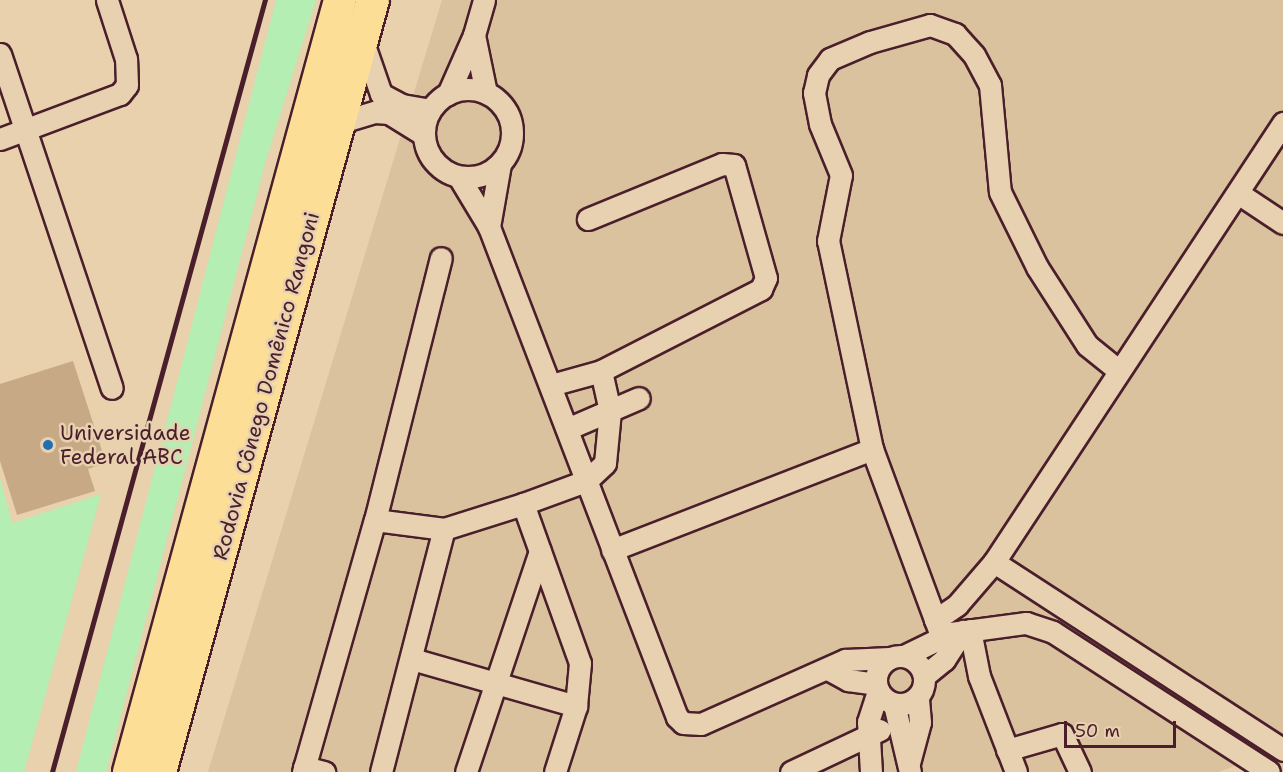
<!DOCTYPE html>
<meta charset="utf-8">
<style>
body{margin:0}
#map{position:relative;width:1283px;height:772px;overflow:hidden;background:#e8d1ac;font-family:"Shantell Sans",sans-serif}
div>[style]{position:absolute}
.built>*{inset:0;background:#dbc29e}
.green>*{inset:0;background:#b4eeb2}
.building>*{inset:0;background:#c7a985}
.roads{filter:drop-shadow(2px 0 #4a1f2b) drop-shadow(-2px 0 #4a1f2b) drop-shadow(0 2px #4a1f2b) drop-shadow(0 -2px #4a1f2b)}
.minor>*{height:21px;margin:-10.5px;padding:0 10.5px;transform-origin:10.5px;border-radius:10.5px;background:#e7d1b1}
.minor>.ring{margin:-10.5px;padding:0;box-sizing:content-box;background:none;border:21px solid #e7d1b1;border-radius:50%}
.highway>*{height:32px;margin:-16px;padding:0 16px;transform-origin:16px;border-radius:16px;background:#fdde96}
.rail>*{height:4.5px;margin:-2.25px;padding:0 2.25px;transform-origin:2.25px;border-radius:2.25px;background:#4a1f2b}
.dots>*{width:16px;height:16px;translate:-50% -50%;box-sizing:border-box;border:3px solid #e7d1b1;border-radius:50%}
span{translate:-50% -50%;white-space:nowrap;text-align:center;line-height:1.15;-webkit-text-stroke:5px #e7d1b1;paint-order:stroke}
.street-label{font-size:21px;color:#4a1f2b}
.poi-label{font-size:21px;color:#4a1f2b}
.left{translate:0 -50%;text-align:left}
.scale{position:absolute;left:1064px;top:721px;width:112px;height:27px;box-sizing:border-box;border:3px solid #4a1f2b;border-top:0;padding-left:8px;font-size:18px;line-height:21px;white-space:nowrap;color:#4a1f2b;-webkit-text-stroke:4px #e7d1b1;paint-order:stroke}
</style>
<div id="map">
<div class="built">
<i style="clip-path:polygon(442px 0,1283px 0,1283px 772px,1249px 772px,1238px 765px,1219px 772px,208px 772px)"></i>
</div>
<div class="green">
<i style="clip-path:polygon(276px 0,316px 0,266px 160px,106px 772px,76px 772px)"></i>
<i style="clip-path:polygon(0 478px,12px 523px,101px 494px,24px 772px,0 772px)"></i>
</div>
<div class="building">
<i style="clip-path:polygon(73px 361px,106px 463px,88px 469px,95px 491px,17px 515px,0 461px,0 384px)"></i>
</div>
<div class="roads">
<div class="minor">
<i style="left:474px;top:35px;width:59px;rotate:78.3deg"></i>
<i style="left:363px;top:42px;width:55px;rotate:70.9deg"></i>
<i style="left:381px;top:94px;width:24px;rotate:28deg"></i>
<i style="left:402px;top:105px;width:28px;rotate:10deg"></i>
<i style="left:0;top:54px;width:352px;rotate:71.5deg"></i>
<i class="ring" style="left:424px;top:89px;width:67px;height:67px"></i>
<i style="left:448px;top:94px;width:64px;rotate:-66.2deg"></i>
<i style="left:474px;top:35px;width:36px;rotate:-74deg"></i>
<i style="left:338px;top:123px;width:39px;rotate:-17deg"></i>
<i style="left:375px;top:112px;width:14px;rotate:4deg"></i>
<i style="left:389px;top:113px;width:40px;rotate:32deg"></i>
<i style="left:0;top:139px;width:128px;rotate:-20.6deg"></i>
<i style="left:120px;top:94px;width:11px;rotate:-52deg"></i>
<i style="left:127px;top:85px;width:26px;rotate:-92deg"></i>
<i style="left:126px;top:59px;width:62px;rotate:-107.9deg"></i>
<i style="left:459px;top:177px;width:58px;rotate:59deg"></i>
<i style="left:489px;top:227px;width:525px;rotate:69.01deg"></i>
<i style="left:677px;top:717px;width:8px;rotate:45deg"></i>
<i style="left:683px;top:723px;width:18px;rotate:3deg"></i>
<i style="left:701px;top:724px;width:158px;rotate:-24deg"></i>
<i style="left:845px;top:660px;width:45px;rotate:-2.5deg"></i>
<i style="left:1238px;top:193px;width:54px;rotate:33.7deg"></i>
<i style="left:489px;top:227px;width:64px;rotate:-80.1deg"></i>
<i style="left:551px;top:385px;width:52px;rotate:-15.6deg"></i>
<i style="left:601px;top:371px;width:180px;rotate:-27.1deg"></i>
<i style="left:761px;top:289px;width:12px;rotate:-66deg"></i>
<i style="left:766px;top:278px;width:117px;rotate:-105.8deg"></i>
<i style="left:734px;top:165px;width:12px;rotate:-175deg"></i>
<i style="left:722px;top:164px;width:145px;rotate:157.7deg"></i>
<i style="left:567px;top:429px;width:78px;rotate:-23.3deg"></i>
<i style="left:872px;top:449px;width:213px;rotate:-101.9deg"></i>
<i style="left:828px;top:241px;width:67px;rotate:-78.9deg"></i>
<i style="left:841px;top:175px;width:55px;rotate:-112.4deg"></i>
<i style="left:820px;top:124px;width:32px;rotate:-101deg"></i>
<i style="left:814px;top:93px;width:18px;rotate:-77deg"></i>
<i style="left:818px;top:75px;width:20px;rotate:-53deg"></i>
<i style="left:830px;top:59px;width:43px;rotate:-23deg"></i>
<i style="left:870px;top:42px;width:62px;rotate:-15.8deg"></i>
<i style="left:930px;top:25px;width:27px;rotate:20deg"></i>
<i style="left:955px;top:34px;width:28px;rotate:48deg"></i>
<i style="left:974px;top:55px;width:34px;rotate:62deg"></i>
<i style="left:990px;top:85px;width:107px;rotate:84.7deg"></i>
<i style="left:1000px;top:192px;width:84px;rotate:63.7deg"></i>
<i style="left:1037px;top:267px;width:93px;rotate:57.3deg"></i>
<i style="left:1087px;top:345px;width:40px;rotate:39deg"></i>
<i style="left:375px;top:520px;width:270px;rotate:-75.9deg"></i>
<i style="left:612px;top:550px;width:279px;rotate:-21.2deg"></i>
<i style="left:872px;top:449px;width:199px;rotate:69.7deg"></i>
<i style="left:994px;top:562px;width:345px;rotate:33deg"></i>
<i style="left:935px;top:620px;width:27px;rotate:-34deg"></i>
<i style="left:957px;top:605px;width:57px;rotate:-49.3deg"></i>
<i style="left:994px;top:562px;width:526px;rotate:-56.64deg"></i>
<i style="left:970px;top:630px;width:47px;rotate:78.9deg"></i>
<i style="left:979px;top:676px;width:103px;rotate:68.9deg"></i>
<i class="ring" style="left:876px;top:656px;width:27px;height:27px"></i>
<i style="left:904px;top:656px;width:52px;rotate:-26.1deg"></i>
<i style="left:951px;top:633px;width:76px;rotate:-7.6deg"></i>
<i style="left:1026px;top:623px;width:28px;rotate:18deg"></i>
<i style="left:1053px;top:632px;width:257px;rotate:32.9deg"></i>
<i style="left:412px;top:659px;width:171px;rotate:16deg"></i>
<i style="left:828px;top:669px;width:23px;rotate:29deg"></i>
<i style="left:848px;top:680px;width:28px;rotate:8deg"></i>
<i style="left:924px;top:676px;width:26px;rotate:-39deg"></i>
<i style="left:944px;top:660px;width:35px;rotate:-57deg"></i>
<i style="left:894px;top:704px;width:70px;rotate:76.8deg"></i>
<i style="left:1007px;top:750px;width:57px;rotate:-16.2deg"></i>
<i style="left:1062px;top:734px;width:42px;rotate:64.7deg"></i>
<i style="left:909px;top:763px;width:42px;rotate:-75deg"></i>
<i style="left:920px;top:722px;width:25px;rotate:-95deg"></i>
<i style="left:304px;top:767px;width:21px;rotate:14deg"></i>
<i style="left:303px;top:772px;width:262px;rotate:-74.1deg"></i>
<i style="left:375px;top:520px;width:70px;rotate:7.4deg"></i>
<i style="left:444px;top:529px;width:83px;rotate:-17.6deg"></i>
<i style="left:381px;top:772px;width:251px;rotate:-75.5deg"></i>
<i style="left:466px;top:772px;width:233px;rotate:-71.5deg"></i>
<i style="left:555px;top:772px;width:69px;rotate:-72.3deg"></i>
<i style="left:576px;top:706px;width:43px;rotate:-84.7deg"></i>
<i style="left:580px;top:663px;width:169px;rotate:-109.7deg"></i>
<i style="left:523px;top:504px;width:67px;rotate:-20.1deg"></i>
<i style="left:586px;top:481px;width:26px;rotate:-43deg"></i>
<i style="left:605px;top:463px;width:52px;rotate:-84.5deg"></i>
<i style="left:610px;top:411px;width:41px;rotate:-102.7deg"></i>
<i style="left:791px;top:772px;width:98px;rotate:-25.3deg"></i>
<i style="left:871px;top:772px;width:50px;rotate:-93.4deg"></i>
<i style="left:868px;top:722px;width:33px;rotate:-72deg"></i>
</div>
<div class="highway">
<i style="left:129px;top:772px;width:800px;rotate:-74.71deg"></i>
<i style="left:160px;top:772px;width:801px;rotate:-74.58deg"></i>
</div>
</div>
<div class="rail">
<i style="left:52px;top:772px;width:801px;rotate:-74.58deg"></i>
</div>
<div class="dots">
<i style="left:48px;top:445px;background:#1f6fb2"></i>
</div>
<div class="street-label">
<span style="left:266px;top:386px;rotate:-75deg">Rodovia Cônego Domênico Rangoni</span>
</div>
<div class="poi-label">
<span class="left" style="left:60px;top:445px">Universidade<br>Federal ABC</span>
</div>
<div class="scale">50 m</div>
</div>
